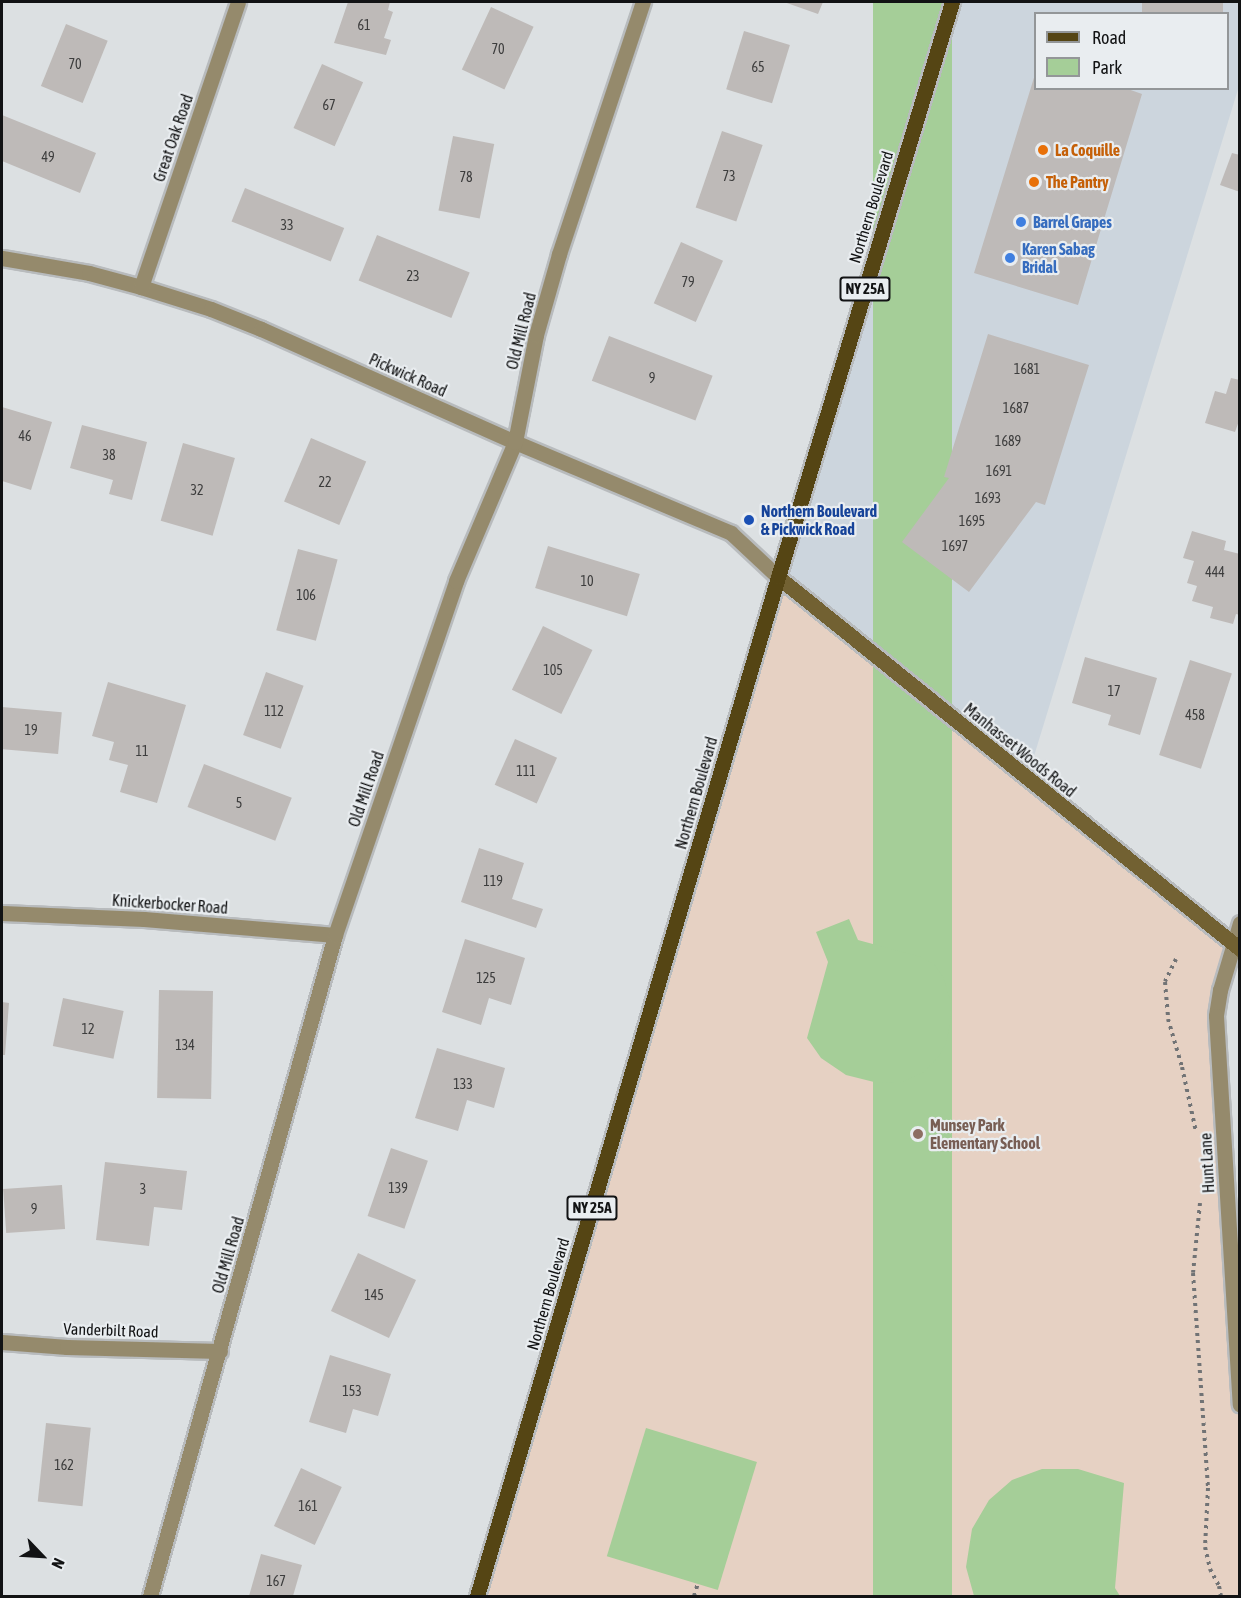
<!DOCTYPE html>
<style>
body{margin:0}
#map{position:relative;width:1241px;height:1598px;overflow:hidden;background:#dce0e2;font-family:"Asap Condensed",sans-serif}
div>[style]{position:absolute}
.built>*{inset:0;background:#ccd5dd}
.education>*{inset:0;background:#e6d1c3}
.green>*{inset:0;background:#a5ce98;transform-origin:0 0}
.building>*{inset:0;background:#bebab8;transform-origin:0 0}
.path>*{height:4px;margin-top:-2px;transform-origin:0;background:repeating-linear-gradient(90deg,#717375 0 3px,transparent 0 7.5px)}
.roads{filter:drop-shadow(2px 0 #b8bbbd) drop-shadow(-2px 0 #b8bbbd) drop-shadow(0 2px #b8bbbd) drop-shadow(0 -2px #b8bbbd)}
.street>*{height:15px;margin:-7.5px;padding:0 7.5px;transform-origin:7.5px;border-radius:7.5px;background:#958a6c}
.secondary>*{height:15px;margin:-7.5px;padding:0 7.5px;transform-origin:7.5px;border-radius:7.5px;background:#726132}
.primary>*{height:15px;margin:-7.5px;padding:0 7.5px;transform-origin:7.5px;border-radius:7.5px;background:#554514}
.dots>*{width:16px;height:16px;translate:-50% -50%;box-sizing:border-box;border:3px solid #e9edf0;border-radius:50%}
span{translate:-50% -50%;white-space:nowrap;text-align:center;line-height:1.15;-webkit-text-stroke:4.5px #e9edf0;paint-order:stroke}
.number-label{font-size:14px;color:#3d3d3d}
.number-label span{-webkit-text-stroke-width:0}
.shield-label span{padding:2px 4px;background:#e9edf0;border:2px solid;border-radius:4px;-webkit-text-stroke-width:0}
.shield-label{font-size:15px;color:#121314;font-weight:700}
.street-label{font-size:16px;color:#121314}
.food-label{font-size:16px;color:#c56008;font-weight:700}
.left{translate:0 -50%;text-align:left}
.shop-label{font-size:16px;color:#366cbe;font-weight:700}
.transit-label{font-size:16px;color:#164399;font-weight:700}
.education-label{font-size:16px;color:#785e54;font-weight:700}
.frame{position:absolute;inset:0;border:3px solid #121314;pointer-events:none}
.legend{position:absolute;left:1034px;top:12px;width:195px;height:78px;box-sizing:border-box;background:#e9edf0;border:2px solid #939698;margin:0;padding:8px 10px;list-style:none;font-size:18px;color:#121314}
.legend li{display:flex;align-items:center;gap:12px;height:30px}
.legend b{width:30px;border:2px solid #939698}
.north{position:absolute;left:12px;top:1526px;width:60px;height:60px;-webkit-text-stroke:4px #e9edf0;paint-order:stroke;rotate:115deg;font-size:16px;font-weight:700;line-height:24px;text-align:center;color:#121314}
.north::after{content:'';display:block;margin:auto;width:21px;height:27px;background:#121314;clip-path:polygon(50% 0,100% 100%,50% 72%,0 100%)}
</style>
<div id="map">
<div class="built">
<i style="clip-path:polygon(evenodd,952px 2px,1239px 2px,1239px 86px,1027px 779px,778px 577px,952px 2px,1036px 14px,1228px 14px,1228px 88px,1036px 88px,1036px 14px)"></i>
</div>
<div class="education">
<i style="clip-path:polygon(778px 577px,1233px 946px,1222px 982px,1239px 1404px,1239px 1596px,477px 1596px)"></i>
</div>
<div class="green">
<i style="left:873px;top:2px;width:79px;height:1661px"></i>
<i style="clip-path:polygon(849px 919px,858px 940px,921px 957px,934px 964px,943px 977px,950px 999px,951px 1020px,946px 1043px,939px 1056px,924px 1072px,902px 1082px,878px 1083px,846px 1075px,821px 1058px,807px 1038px,828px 962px,816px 932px)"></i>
<i style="left:646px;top:1428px;width:116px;height:134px;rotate:17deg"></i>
<i style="clip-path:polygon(1042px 1469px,1078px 1469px,1124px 1483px,1115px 1588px,1120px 1596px,974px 1596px,966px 1567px,972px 1529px,989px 1500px,1012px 1480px)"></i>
</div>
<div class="building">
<i style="clip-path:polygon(348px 2px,390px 2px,388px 10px,393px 12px,384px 38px,391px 40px,386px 55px,334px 43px)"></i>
<i style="clip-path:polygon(784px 2px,823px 2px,818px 14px)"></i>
<i style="left:1142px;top:2px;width:81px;height:12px"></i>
<i style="left:491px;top:7px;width:47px;height:69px;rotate:25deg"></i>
<i style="left:66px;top:24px;width:45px;height:67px;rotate:22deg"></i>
<i style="left:744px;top:31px;width:48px;height:61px;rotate:17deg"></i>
<i style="left:322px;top:64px;width:45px;height:70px;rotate:24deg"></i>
<i style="clip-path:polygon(1036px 71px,1036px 88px,1125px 88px,1142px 94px,1078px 305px,974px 273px)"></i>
<i style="clip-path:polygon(2px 115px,96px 153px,80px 193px,2px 161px)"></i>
<i style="left:722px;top:131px;width:43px;height:81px;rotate:19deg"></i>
<i style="left:453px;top:136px;width:42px;height:76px;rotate:11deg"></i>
<i style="clip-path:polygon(1232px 153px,1240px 155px,1240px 192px,1220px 185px)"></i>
<i style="left:245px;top:188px;width:107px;height:36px;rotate:22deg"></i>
<i style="left:377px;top:235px;width:100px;height:49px;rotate:22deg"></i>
<i style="left:681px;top:242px;width:46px;height:67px;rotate:24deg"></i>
<i style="clip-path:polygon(988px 334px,1089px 365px,1045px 505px,1036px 502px,969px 592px,902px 542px,949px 478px,944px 477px)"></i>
<i style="left:609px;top:336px;width:111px;height:48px;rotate:21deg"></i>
<i style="clip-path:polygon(1231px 378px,1240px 380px,1240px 418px,1235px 432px,1205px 423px,1215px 391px,1226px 394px)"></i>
<i style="clip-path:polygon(2px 407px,52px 422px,31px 490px,2px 481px)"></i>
<i style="clip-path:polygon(82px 425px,147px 442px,132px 500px,109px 494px,113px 480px,70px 468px)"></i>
<i style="left:311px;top:438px;width:60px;height:69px;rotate:23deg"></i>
<i style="left:183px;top:443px;width:54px;height:81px;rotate:16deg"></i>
<i style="clip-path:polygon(1192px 531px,1226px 541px,1224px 550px,1240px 554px,1240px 615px,1236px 614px,1233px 624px,1210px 618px,1213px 607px,1192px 601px,1197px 586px,1187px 583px,1194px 561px,1183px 558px)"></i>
<i style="left:548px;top:546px;width:96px;height:44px;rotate:17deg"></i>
<i style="left:298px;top:549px;width:41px;height:84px;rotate:15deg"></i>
<i style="left:543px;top:626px;width:55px;height:71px;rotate:26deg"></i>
<i style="clip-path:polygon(1085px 657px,1157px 678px,1140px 735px,1108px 725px,1111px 715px,1072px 703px)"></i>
<i style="left:1190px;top:660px;width:44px;height:100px;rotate:18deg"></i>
<i style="left:266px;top:672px;width:40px;height:67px;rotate:20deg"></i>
<i style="clip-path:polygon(108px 682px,186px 705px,157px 803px,120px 792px,128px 765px,109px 760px,114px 742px,92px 736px)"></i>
<i style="left:2px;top:707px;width:60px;height:42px;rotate:5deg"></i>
<i style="left:515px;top:739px;width:46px;height:50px;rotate:24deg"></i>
<i style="left:204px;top:764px;width:94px;height:46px;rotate:21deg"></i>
<i style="clip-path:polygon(479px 848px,524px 863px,512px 899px,543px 909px,536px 928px,461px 902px)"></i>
<i style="clip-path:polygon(465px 939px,525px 958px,511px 1005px,489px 998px,481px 1025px,442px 1012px)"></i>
<i style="left:159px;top:990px;width:54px;height:108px;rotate:1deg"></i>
<i style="left:63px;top:998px;width:62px;height:49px;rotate:12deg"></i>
<i style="clip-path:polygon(2px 1002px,9px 1003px,5px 1055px,2px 1055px)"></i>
<i style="clip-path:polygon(437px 1048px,505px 1068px,494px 1108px,467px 1100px,458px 1131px,415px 1118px)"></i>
<i style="left:391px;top:1148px;width:39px;height:72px;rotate:19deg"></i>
<i style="clip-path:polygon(105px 1162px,187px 1171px,182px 1210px,154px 1207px,149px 1246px,96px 1240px)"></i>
<i style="left:62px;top:1185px;width:44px;height:59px;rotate:86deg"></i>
<i style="left:358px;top:1253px;width:64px;height:64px;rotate:25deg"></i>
<i style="clip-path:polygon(330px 1355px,391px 1374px,378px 1416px,353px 1409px,346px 1433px,309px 1422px)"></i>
<i style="left:46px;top:1423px;width:45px;height:79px;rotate:6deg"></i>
<i style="left:301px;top:1468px;width:45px;height:64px;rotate:25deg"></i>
<i style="clip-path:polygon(261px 1554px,302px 1565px,293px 1596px,249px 1596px)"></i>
</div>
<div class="path">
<i style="left:1176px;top:959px;width:25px;rotate:116deg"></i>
<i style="left:1165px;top:982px;width:37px;rotate:85deg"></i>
<i style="left:1168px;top:1019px;width:50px;rotate:73.7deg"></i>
<i style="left:1182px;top:1067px;width:66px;rotate:77.8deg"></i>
<i style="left:1200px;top:1203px;width:70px;rotate:95.7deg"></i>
<i style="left:1193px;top:1273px;width:216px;rotate:86deg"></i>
<i style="left:1208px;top:1488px;width:59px;rotate:92.9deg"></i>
<i style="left:1205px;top:1547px;width:23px;rotate:77deg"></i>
<i style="left:1210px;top:1569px;width:19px;rotate:62deg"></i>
<i style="left:1219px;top:1586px;width:10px;rotate:79deg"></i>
<i style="left:694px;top:1596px;width:14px;rotate:-73deg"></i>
</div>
<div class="roads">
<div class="street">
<i style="left:2px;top:258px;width:88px;rotate:9.8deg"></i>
<i style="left:89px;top:273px;width:54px;rotate:15.1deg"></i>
<i style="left:141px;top:287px;width:73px;rotate:17.4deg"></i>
<i style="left:211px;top:309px;width:54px;rotate:21.8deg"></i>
<i style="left:261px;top:329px;width:278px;rotate:24deg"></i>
<i style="left:515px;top:442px;width:234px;rotate:22.8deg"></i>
<i style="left:731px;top:533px;width:64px;rotate:43.1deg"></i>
<i style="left:141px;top:287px;width:301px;rotate:-71.2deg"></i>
<i style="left:2px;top:913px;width:142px;rotate:2.4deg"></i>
<i style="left:144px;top:919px;width:192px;rotate:4.8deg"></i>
<i style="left:1240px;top:923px;width:70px;rotate:106.6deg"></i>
<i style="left:1220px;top:990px;width:26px;rotate:99deg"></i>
<i style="left:1216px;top:1016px;width:389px;rotate:86.5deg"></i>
<i style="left:2px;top:1342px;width:65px;rotate:4.4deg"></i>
<i style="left:67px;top:1347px;width:153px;rotate:1.5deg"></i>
<i style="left:150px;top:1596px;width:686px;rotate:-74.36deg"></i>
<i style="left:335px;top:935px;width:374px;rotate:-71.1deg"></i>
<i style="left:456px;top:581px;width:151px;rotate:-67deg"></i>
<i style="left:515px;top:442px;width:109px;rotate:-78.9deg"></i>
<i style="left:536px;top:335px;width:84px;rotate:-74.1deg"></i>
<i style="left:559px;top:254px;width:266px;rotate:-71.6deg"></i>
</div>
<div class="secondary">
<i style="left:778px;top:577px;width:593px;rotate:38.84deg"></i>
</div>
<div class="primary">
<i style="left:477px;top:1596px;width:1063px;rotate:-73.54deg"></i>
<i style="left:778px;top:577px;width:601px;rotate:-73.16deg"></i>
</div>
</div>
<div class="dots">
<i style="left:1043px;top:150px;background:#e8710a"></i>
<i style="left:1034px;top:182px;background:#e8710a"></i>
<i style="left:1021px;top:222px;background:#3f7fe0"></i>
<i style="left:1010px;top:258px;background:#3f7fe0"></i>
<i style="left:749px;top:520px;background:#1a4fb4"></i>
<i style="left:918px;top:1134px;background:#8d6e63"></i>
</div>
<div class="number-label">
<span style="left:364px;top:25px">61</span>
<span style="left:498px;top:49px">70</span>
<span style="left:75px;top:64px">70</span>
<span style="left:758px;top:67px">65</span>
<span style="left:329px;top:105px">67</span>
<span style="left:48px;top:157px">49</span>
<span style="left:729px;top:176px">73</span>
<span style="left:466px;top:177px">78</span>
<span style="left:287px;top:225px">33</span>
<span style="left:413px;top:276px">23</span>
<span style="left:688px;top:282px">79</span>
<span style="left:1027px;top:369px">1681</span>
<span style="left:652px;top:378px">9</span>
<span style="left:1016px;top:408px">1687</span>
<span style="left:25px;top:436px">46</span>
<span style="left:1008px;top:441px">1689</span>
<span style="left:109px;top:455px">38</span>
<span style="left:999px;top:471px">1691</span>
<span style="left:325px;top:482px">22</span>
<span style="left:197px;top:490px">32</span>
<span style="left:988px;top:498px">1693</span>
<span style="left:972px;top:521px">1695</span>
<span style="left:955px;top:546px">1697</span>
<span style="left:1215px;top:572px">444</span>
<span style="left:587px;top:581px">10</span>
<span style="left:306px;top:595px">106</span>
<span style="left:553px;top:670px">105</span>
<span style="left:1114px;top:691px">17</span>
<span style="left:274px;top:711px">112</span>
<span style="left:1195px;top:715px">458</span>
<span style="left:31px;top:730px">19</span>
<span style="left:142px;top:751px">11</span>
<span style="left:526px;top:771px">111</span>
<span style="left:239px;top:803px">5</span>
<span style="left:493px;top:881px">119</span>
<span style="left:486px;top:978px">125</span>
<span style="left:88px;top:1029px">12</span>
<span style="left:185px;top:1045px">134</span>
<span style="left:463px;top:1084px">133</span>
<span style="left:398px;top:1188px">139</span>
<span style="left:143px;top:1189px">3</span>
<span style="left:34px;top:1209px">9</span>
<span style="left:374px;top:1295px">145</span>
<span style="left:352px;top:1391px">153</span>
<span style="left:64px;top:1465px">162</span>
<span style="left:308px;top:1506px">161</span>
<span style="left:276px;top:1581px">167</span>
</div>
<div class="shield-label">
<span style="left:865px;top:289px">NY 25A</span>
<span style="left:592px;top:1208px">NY 25A</span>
</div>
<div class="street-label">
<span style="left:173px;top:138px;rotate:-71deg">Great Oak Road</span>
<span style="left:871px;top:207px;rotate:-73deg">Northern Boulevard</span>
<span style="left:521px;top:331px;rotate:-76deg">Old Mill Road</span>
<span style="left:408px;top:375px;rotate:24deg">Pickwick Road</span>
<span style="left:1020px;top:750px;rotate:39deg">Manhasset Woods Road</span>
<span style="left:366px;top:789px;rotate:-71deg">Old Mill Road</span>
<span style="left:696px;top:793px;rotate:-74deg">Northern Boulevard</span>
<span style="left:170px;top:904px;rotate:4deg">Knickerbocker Road</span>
<span style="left:1207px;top:1163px;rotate:-93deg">Hunt Lane</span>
<span style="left:228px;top:1255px;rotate:-74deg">Old Mill Road</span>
<span style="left:548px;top:1294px;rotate:-74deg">Northern Boulevard</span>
<span style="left:111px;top:1330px;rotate:2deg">Vanderbilt Road</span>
</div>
<div class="food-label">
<span class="left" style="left:1055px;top:150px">La Coquille</span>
<span class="left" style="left:1046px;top:182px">The Pantry</span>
</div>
<div class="shop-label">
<span class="left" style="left:1033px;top:222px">Barrel Grapes</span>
<span class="left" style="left:1022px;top:258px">Karen Sabag<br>Bridal</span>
</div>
<div class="transit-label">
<span class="left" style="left:761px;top:520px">Northern Boulevard<br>&amp; Pickwick Road</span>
</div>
<div class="education-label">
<span class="left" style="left:930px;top:1134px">Munsey Park<br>Elementary School</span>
</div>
<div class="frame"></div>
<ul class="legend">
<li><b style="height:8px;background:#554514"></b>Road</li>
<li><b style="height:16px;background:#a5ce98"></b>Park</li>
</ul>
<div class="north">N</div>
</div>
